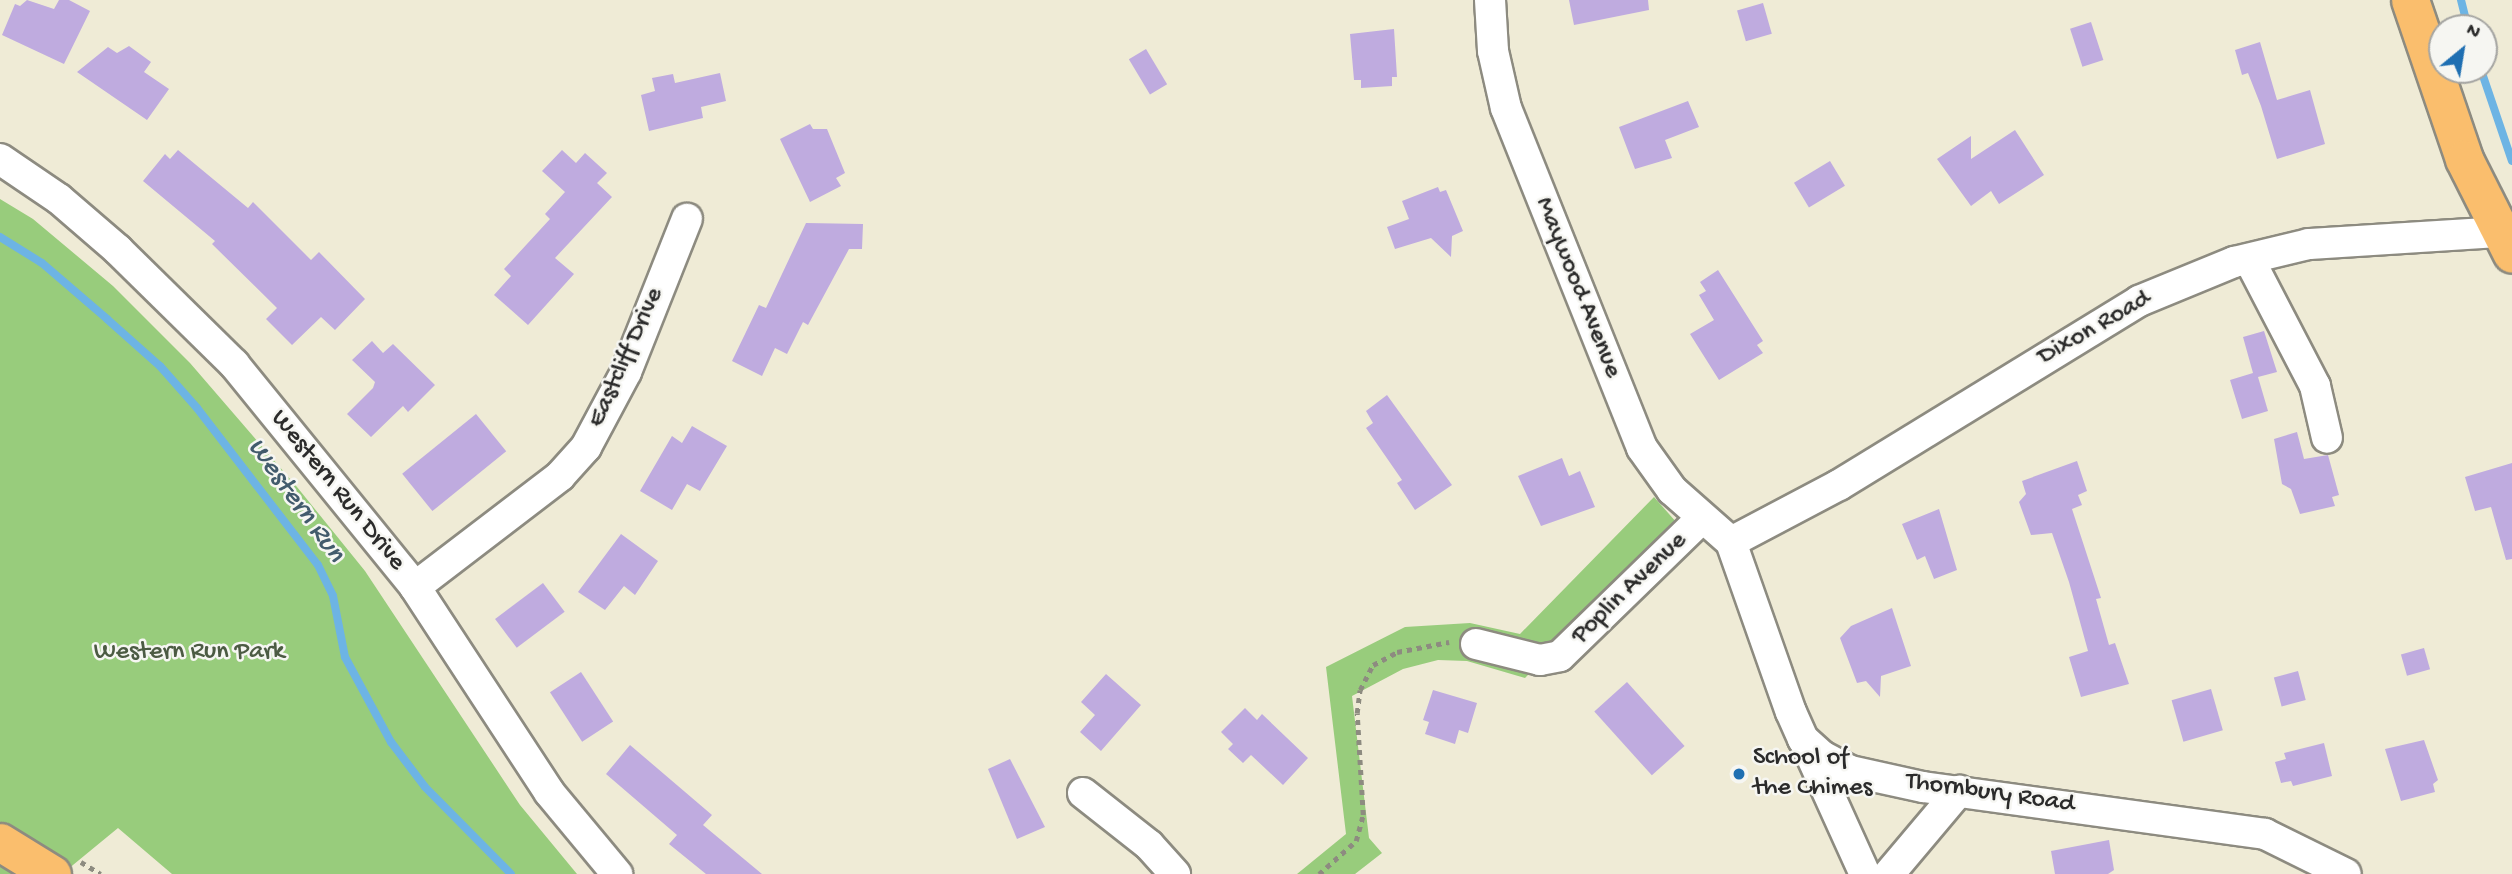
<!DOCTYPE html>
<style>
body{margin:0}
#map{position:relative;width:2512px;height:874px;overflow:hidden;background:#efebd6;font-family:"Gochi Hand",sans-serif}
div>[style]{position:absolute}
.green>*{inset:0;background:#98cc7c}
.stream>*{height:8px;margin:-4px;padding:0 4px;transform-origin:4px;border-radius:4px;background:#6db4e4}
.building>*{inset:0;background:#bfabdf;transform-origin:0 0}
.path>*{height:4.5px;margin-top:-2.25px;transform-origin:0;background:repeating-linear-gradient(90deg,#8d8b80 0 5px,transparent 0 10px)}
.roads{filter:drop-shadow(2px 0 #8d8b80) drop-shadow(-2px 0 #8d8b80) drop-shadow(0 2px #8d8b80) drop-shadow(0 -2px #8d8b80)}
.minor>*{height:30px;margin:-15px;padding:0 15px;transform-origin:15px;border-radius:15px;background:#fff}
.major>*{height:37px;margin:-18.5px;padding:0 18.5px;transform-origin:18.5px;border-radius:18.5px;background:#fabe6d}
.dots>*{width:19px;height:19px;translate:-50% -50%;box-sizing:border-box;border:4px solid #f6f6f2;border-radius:50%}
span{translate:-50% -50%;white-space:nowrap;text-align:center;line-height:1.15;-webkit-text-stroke:5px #f6f6f2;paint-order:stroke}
.street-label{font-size:26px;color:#2b2b2b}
.park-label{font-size:26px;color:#4c5b43}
.poi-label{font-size:26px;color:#2b2b2b}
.left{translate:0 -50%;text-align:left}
.water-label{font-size:28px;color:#425b6c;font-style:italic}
.north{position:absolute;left:2428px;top:14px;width:70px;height:70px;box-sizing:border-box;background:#f6f6f2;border:2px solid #a5a5a2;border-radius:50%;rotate:30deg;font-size:19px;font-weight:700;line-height:28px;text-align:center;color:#2b2b2b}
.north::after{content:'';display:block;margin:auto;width:24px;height:32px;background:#1f6fb2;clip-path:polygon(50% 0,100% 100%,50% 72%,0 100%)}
</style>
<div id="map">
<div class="green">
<i style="clip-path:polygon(0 199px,33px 219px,113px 286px,190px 363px,297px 487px,365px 571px,520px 805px,577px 874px,172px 874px,118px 828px,62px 874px,0 874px)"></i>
<i style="clip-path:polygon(1654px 497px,1677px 523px,1525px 678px,1467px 661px,1438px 660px,1403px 669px,1352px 696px,1369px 838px,1382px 853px,1355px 874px,1297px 874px,1346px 834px,1326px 667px,1405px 627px,1470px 623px,1520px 634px)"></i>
</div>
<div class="stream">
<i style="left:2461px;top:0;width:29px;rotate:76deg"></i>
<i style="left:2481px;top:70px;width:96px;rotate:71.2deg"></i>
<i style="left:0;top:237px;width:49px;rotate:31.8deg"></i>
<i style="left:42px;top:263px;width:86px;rotate:40.7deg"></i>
<i style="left:107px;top:319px;width:71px;rotate:41.6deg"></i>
<i style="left:160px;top:366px;width:56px;rotate:48.6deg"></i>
<i style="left:197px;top:408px;width:198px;rotate:52.4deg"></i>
<i style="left:318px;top:565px;width:34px;rotate:64deg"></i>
<i style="left:333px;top:596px;width:62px;rotate:78.9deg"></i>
<i style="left:345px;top:657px;width:97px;rotate:61.6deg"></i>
<i style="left:391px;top:742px;width:56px;rotate:52.9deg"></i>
<i style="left:425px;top:787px;width:122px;rotate:45.3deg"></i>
</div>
<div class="building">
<i style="clip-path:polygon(27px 0,54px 9px,59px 0,69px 0,90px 11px,64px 64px,2px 35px,15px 4px,20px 6px)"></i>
<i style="clip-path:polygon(1569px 0,1648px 0,1649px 10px,1574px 25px)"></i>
<i style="left:1763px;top:3px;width:32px;height:27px;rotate:74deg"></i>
<i style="left:2091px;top:22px;width:40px;height:22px;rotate:72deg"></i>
<i style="clip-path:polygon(1394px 29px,1397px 77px,1392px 77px,1392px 86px,1361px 88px,1361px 80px,1354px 80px,1350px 34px)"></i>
<i style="clip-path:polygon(2260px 42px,2277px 100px,2310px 90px,2325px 144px,2277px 159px,2261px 106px,2248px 73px,2242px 75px,2235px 50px)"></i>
<i style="clip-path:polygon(129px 46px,151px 62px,144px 72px,169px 89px,147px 120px,77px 72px,108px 47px,117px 53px)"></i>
<i style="left:1146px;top:49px;width:41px;height:20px;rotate:59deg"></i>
<i style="clip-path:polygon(720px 73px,726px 101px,701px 107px,703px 118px,649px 131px,641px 95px,655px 91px,652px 78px,673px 74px,675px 83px)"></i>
<i style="clip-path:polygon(1688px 101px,1699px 127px,1665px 140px,1672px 158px,1635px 169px,1619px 127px)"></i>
<i style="clip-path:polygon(810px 124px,813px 129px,827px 129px,845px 173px,836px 178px,841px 186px,810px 202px,780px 139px)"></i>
<i style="clip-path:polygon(2015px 130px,2044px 175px,1999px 204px,1991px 191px,1971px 206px,1937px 159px,1971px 136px,1971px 159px)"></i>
<i style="clip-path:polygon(178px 150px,248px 208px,253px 202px,311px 260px,319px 252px,365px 299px,335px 330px,321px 317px,292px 345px,266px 319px,277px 308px,212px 244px,215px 241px,143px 181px,165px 154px,170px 159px)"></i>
<i style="clip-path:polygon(562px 150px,576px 163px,585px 153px,607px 173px,597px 183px,612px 197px,555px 258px,574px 274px,528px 325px,494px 295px,511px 276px,504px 269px,550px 219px,545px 214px,565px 192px,542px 171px)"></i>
<i style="left:1830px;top:161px;width:29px;height:42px;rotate:59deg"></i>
<i style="clip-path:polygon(1438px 187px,1440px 192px,1446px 190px,1463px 231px,1452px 236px,1451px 257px,1431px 238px,1395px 249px,1387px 227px,1409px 219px,1402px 201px)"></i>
<i style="clip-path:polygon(806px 223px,863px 224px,862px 249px,849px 249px,808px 325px,803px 322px,787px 354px,775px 348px,762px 376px,732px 361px,759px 305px,766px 308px)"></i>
<i style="clip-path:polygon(1718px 270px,1763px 341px,1757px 345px,1763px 353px,1719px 380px,1690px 334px,1714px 320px,1699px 295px,1706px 291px,1700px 282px)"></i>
<i style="clip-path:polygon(2264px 331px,2277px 372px,2258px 377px,2268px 411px,2242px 419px,2230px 380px,2253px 373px,2243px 337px)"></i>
<i style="clip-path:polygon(372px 341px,383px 353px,393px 344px,435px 385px,408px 412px,403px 406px,371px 437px,347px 414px,373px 388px,375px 382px,352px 360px)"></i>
<i style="clip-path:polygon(1387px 395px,1452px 485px,1415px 510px,1397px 483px,1402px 480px,1366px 428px,1373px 423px,1366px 411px)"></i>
<i style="left:476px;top:414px;width:48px;height:95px;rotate:51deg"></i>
<i style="clip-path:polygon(692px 426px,727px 446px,700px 491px,687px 484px,672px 510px,640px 491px,672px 436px,682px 443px)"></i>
<i style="clip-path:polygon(2297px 432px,2304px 459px,2328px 455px,2339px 495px,2332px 497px,2335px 506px,2300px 514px,2291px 489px,2282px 484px,2274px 439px)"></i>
<i style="clip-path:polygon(1562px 458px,1569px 476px,1580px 471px,1595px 507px,1541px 526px,1518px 476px)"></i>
<i style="clip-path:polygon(2077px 461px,2087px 491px,2078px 495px,2082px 505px,2072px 509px,2101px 598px,2096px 599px,2109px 645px,2115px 643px,2129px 684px,2081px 697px,2069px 657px,2088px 651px,2069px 582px,2052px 533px,2031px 535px,2019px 502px,2026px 494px,2022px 481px)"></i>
<i style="clip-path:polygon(2512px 463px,2512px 559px,2506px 560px,2491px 507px,2475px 511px,2465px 477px)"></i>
<i style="clip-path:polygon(1939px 509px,1957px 570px,1934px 579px,1925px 556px,1917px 560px,1902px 524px)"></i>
<i style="clip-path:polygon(621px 534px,658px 561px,635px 595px,624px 586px,605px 610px,578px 592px)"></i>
<i style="left:543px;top:583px;width:36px;height:60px;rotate:53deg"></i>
<i style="clip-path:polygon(1892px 608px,1911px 666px,1881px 676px,1880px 697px,1866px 681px,1857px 683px,1840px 638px,1851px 626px)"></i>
<i style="left:2424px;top:648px;width:22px;height:24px;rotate:74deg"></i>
<i style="left:2298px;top:671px;width:30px;height:25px;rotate:75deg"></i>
<i style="left:581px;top:672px;width:59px;height:37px;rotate:57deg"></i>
<i style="clip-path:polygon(1106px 674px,1141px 705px,1101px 751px,1080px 732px,1095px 715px,1081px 702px)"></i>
<i style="left:1627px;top:682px;width:86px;height:44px;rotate:48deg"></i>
<i style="left:2211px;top:689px;width:43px;height:41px;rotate:74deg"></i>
<i style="clip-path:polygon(1433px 690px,1477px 703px,1468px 733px,1459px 730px,1455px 744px,1425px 734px,1429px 722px,1423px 720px)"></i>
<i style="clip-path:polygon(1245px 708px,1257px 720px,1262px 714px,1308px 758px,1283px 785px,1251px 755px,1243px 763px,1228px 749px,1233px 744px,1221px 732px)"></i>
<i style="clip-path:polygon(2424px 740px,2438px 780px,2433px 784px,2435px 792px,2401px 801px,2385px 749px)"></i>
<i style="clip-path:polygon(2324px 743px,2332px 776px,2293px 786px,2291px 781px,2281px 783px,2275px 762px,2286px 759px,2284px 753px)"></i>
<i style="clip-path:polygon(630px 745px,712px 815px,703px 825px,762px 874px,706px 874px,669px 844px,677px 835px,606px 774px)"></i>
<i style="clip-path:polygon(1010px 759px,1045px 827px,1017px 839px,988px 769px)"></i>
<i style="clip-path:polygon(2109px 840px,2114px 870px,2108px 874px,2055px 874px,2051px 851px)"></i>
</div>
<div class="path">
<i style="left:81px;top:862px;width:23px;rotate:31deg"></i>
<i style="left:1319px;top:874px;width:50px;rotate:-41.7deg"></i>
<i style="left:1356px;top:841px;width:27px;rotate:-75deg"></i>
<i style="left:1363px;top:815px;width:102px;rotate:-93.4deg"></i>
<i style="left:1357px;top:713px;width:23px;rotate:-83deg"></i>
<i style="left:1360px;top:690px;width:28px;rotate:-63deg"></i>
<i style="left:1373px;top:665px;width:27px;rotate:-28deg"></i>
<i style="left:1397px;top:652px;width:53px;rotate:-10.9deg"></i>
</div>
<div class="roads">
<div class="minor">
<i style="left:1490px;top:0;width:51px;rotate:86.6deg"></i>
<i style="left:1493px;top:51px;width:58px;rotate:77.2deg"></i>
<i style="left:1506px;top:108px;width:366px;rotate:68.2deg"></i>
<i style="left:1642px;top:448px;width:52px;rotate:54.5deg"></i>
<i style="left:1672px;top:490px;width:79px;rotate:41.4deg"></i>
<i style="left:0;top:159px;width:71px;rotate:34.1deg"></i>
<i style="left:59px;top:199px;width:78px;rotate:40.8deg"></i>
<i style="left:118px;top:250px;width:163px;rotate:44.5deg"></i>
<i style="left:234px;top:364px;width:287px;rotate:50.9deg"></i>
<i style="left:415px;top:587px;width:245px;rotate:56.8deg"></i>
<i style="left:549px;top:792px;width:107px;rotate:50.3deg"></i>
<i style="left:2249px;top:259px;width:143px;rotate:62.5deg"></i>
<i style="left:2315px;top:386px;width:53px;rotate:77deg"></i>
<i style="left:1731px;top:542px;width:122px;rotate:-27.8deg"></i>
<i style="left:1839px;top:485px;width:352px;rotate:-31.5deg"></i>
<i style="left:2139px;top:301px;width:103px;rotate:-22.3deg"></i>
<i style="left:2234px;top:262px;width:77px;rotate:-13.5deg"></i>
<i style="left:2309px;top:244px;width:190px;rotate:-3.6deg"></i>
<i style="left:1731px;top:542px;width:180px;rotate:70.6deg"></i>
<i style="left:1791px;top:712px;width:30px;rotate:66deg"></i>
<i style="left:1803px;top:739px;width:25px;rotate:42deg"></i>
<i style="left:1822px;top:756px;width:32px;rotate:28deg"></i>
<i style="left:1850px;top:771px;width:75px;rotate:12.4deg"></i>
<i style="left:1923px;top:787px;width:345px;rotate:7.8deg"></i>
<i style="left:2265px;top:834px;width:90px;rotate:26.3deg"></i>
<i style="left:415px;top:587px;width:183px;rotate:-37.4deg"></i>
<i style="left:560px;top:476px;width:39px;rotate:-48deg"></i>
<i style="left:586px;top:447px;width:85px;rotate:-61.9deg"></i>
<i style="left:626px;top:372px;width:165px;rotate:-68.3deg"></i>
<i style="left:1476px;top:644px;width:66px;rotate:14deg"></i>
<i style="left:1540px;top:660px;width:20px;rotate:-11deg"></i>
<i style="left:1560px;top:656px;width:197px;rotate:-44.2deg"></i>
<i style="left:1805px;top:742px;width:145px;rotate:65.6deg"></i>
<i style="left:1083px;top:793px;width:84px;rotate:38.2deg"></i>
<i style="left:1149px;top:845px;width:39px;rotate:48deg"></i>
<i style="left:1889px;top:874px;width:109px;rotate:-49.9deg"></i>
</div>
<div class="major">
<i style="left:2410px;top:0;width:168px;rotate:71.2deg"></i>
<i style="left:2464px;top:159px;width:106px;rotate:63.2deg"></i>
<i style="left:0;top:842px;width:61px;rotate:31.6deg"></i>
</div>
</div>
<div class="dots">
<i style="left:1739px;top:774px;background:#1f6fb2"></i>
</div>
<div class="street-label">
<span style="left:1577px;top:288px;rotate:68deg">Maywood Avenue</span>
<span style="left:2095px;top:329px;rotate:-30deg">Dixon Road</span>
<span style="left:627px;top:358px;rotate:-66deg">Eastcliff Drive</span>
<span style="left:337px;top:491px;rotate:51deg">Western Run Drive</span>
<span style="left:1630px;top:589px;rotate:-44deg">Poplin Avenue</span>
<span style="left:1990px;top:794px;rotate:8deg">Thornbury Road</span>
</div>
<div class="park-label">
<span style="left:189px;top:653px">Western Run Park</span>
</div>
<div class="poi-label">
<span class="left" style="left:1753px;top:774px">School of<br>the Chimes</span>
</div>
<div class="water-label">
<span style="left:295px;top:501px;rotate:54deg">Western Run</span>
</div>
<div class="north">N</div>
</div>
